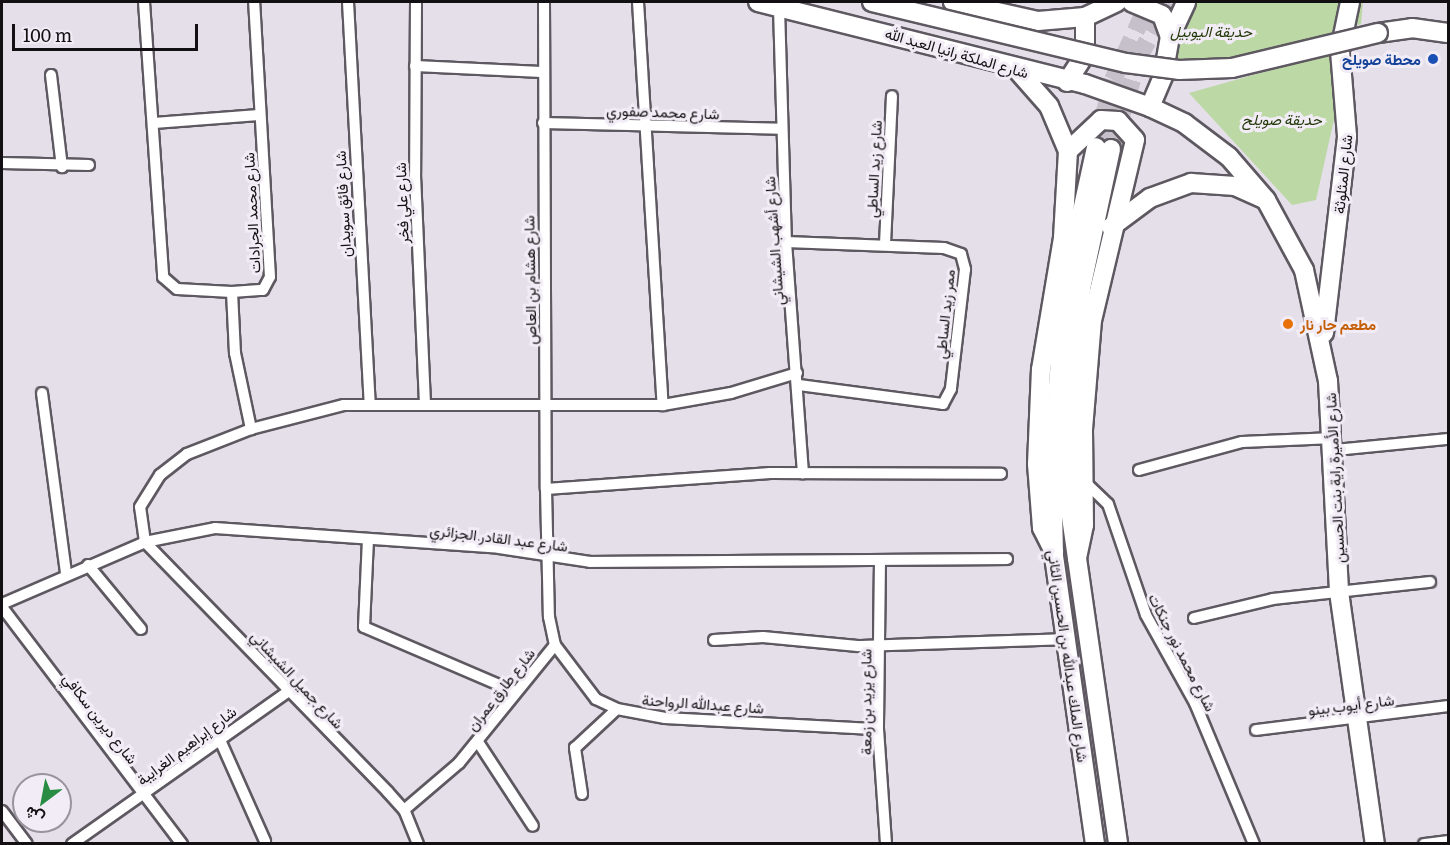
<!DOCTYPE html>
<meta charset="utf-8">
<style>
body{margin:0}
#map{position:relative;width:1450px;height:845px;overflow:hidden;background:#e5dfe9;font-family:Literata,Vazirmatn,serif}
div>[style]{position:absolute}
.green>*{inset:0;background:#bbd8a5}
.trunk-tunnel>*{height:18px;margin-top:-9px;transform-origin:0;background:repeating-linear-gradient(90deg,#c5c0c9 0 18px,transparent 0 27px)}
.roads{filter:drop-shadow(2px 0 #5e5861) drop-shadow(-2px 0 #5e5861) drop-shadow(0 2px #5e5861) drop-shadow(0 -2px #5e5861)}
.minor>*{height:10px;margin:-5px;padding:0 5px;transform-origin:5px;border-radius:5px;background:#fff}
.primary>*{height:18px;margin:-9px;padding:0 9px;transform-origin:9px;border-radius:9px;background:#fff}
.trunk>*{height:18px;margin:-9px;padding:0 9px;transform-origin:9px;border-radius:9px;background:#fff}
.bridges{filter:drop-shadow(2px 0 #5e5861) drop-shadow(-2px 0 #5e5861) drop-shadow(0 2px #5e5861) drop-shadow(0 -2px #5e5861)}
.primary-bridge>*{height:18px;margin:-9px;padding:0 9px;transform-origin:9px;border-radius:9px;background:#fff}
.dots>*{width:16px;height:16px;translate:-50% -50%;box-sizing:border-box;border:3px solid #f2ecf6;border-radius:50%}
span{translate:-50% -50%;white-space:nowrap;text-align:center;line-height:1.15;-webkit-text-stroke:6px #f2ecf6;paint-order:stroke}
.park-label{font-size:15px;color:#243b09;font-style:italic}
.street-label{font-size:15px;color:#121013}
.transit-label{font-size:15px;color:#164399;font-weight:700}
.right{translate:-100% -50%;text-align:right}
.food-label{font-size:15px;color:#c56008;font-weight:700}
.left{translate:0 -50%;text-align:left}
.frame{position:absolute;inset:0;border:3px solid #121013;pointer-events:none}
.north{position:absolute;left:12px;top:773px;width:60px;height:60px;box-sizing:border-box;background:#f2ecf6;border:2px solid #98949b;border-radius:50%;rotate:212deg;font-size:16px;font-weight:700;line-height:24px;text-align:center;color:#121013}
.north::after{content:'';display:block;margin:auto;width:21px;height:27px;background:#288d42;clip-path:polygon(50% 0,100% 100%,50% 72%,0 100%)}
.scale{position:absolute;left:12px;top:24px;width:186px;height:27px;box-sizing:border-box;border:3px solid #121013;border-top:0;padding-left:8px;font-size:18px;line-height:21px;white-space:nowrap;color:#121013;-webkit-text-stroke:4px #f2ecf6;paint-order:stroke}
</style>
<div id="map">
<div class="green">
<i style="clip-path:polygon(1194px 2px,1363px 2px,1361px 24px,1262px 55px,1175px 60px,1182px 20px)"></i>
<i style="clip-path:polygon(1350px 48px,1316px 200px,1292px 205px,1189px 93px)"></i>
</div>
<div class="trunk-tunnel">
<i style="left:1096px;top:147px;width:69px;rotate:-75.8deg"></i>
<i style="left:1113px;top:80px;width:86px;rotate:-65.2deg"></i>
<i style="left:1111px;top:149px;width:96px;rotate:-73.1deg"></i>
<i style="left:1139px;top:57px;width:62px;rotate:-62.2deg"></i>
</div>
<div class="roads">
<div class="minor">
<i style="left:144px;top:2px;width:276px;rotate:86deg"></i>
<i style="left:163px;top:277px;width:18px;rotate:41deg"></i>
<i style="left:177px;top:289px;width:55px;rotate:3.1deg"></i>
<i style="left:232px;top:292px;width:31px;rotate:-4deg"></i>
<i style="left:263px;top:290px;width:15px;rotate:-62deg"></i>
<i style="left:270px;top:277px;width:275px;rotate:-93.3deg"></i>
<i style="left:348px;top:2px;width:403px;rotate:86.9deg"></i>
<i style="left:416px;top:2px;width:173px;rotate:90.3deg"></i>
<i style="left:415px;top:175px;width:229px;rotate:87.5deg"></i>
<i style="left:544px;top:2px;width:487px;rotate:89.8deg"></i>
<i style="left:546px;top:489px;width:128px;rotate:88.7deg"></i>
<i style="left:549px;top:617px;width:29px;rotate:78deg"></i>
<i style="left:555px;top:645px;width:68px;rotate:52.8deg"></i>
<i style="left:596px;top:699px;width:23px;rotate:25deg"></i>
<i style="left:617px;top:709px;width:49px;rotate:10.6deg"></i>
<i style="left:665px;top:718px;width:213px;rotate:3deg"></i>
<i style="left:638px;top:2px;width:404px;rotate:86.5deg"></i>
<i style="left:779px;top:8px;width:234px;rotate:88.3deg"></i>
<i style="left:786px;top:242px;width:232px;rotate:85.8deg"></i>
<i style="left:415px;top:66px;width:127px;rotate:2.7deg"></i>
<i style="left:51px;top:75px;width:93px;rotate:83.2deg"></i>
<i style="left:154px;top:123px;width:105px;rotate:-4.4deg"></i>
<i style="left:543px;top:123px;width:238px;rotate:1.4deg"></i>
<i style="left:2px;top:163px;width:87px;rotate:1.3deg"></i>
<i style="left:786px;top:242px;width:158px;rotate:2.2deg"></i>
<i style="left:944px;top:248px;width:18px;rotate:19deg"></i>
<i style="left:961px;top:254px;width:16px;rotate:75deg"></i>
<i style="left:965px;top:269px;width:121px;rotate:96.7deg"></i>
<i style="left:951px;top:389px;width:17px;rotate:118deg"></i>
<i style="left:943px;top:404px;width:146px;rotate:-172.5deg"></i>
<i style="left:885px;top:244px;width:148px;rotate:-87.3deg"></i>
<i style="left:232px;top:292px;width:61px;rotate:87.2deg"></i>
<i style="left:235px;top:353px;width:78px;rotate:78.1deg"></i>
<i style="left:42px;top:393px;width:182px;rotate:82.4deg"></i>
<i style="left:1335px;top:450px;width:114px;rotate:-5.6deg"></i>
<i style="left:1139px;top:470px;width:107px;rotate:-15.2deg"></i>
<i style="left:1242px;top:442px;width:92px;rotate:-2.5deg"></i>
<i style="left:1084px;top:481px;width:33px;rotate:44deg"></i>
<i style="left:1108px;top:504px;width:117px;rotate:71.1deg"></i>
<i style="left:1146px;top:615px;width:101px;rotate:60.9deg"></i>
<i style="left:1195px;top:703px;width:153px;rotate:67.3deg"></i>
<i style="left:546px;top:489px;width:225px;rotate:-4.1deg"></i>
<i style="left:770px;top:473px;width:231px;rotate:0.2deg"></i>
<i style="left:368px;top:539px;width:88px;rotate:92.6deg"></i>
<i style="left:364px;top:627px;width:165px;rotate:23.2deg"></i>
<i style="left:880px;top:560px;width:169px;rotate:90.7deg"></i>
<i style="left:878px;top:729px;width:115px;rotate:86deg"></i>
<i style="left:88px;top:565px;width:83px;rotate:50.4deg"></i>
<i style="left:2px;top:604px;width:156px;rotate:-23.4deg"></i>
<i style="left:145px;top:542px;width:71px;rotate:-11.3deg"></i>
<i style="left:215px;top:528px;width:285px;rotate:4deg"></i>
<i style="left:499px;top:548px;width:92px;rotate:8.7deg"></i>
<i style="left:590px;top:562px;width:417px;rotate:-0.4deg"></i>
<i style="left:2px;top:607px;width:298px;rotate:52.8deg"></i>
<i style="left:1194px;top:618px;width:81px;rotate:-13.5deg"></i>
<i style="left:1273px;top:599px;width:158px;rotate:-6.2deg"></i>
<i style="left:714px;top:640px;width:49px;rotate:-3.5deg"></i>
<i style="left:763px;top:637px;width:95px;rotate:5.4deg"></i>
<i style="left:858px;top:646px;width:207px;rotate:-1.9deg"></i>
<i style="left:1256px;top:730px;width:193px;rotate:-7.1deg"></i>
<i style="left:220px;top:740px;width:111px;rotate:66deg"></i>
<i style="left:478px;top:742px;width:100px;rotate:56.8deg"></i>
<i style="left:582px;top:794px;width:47px;rotate:-98.7deg"></i>
<i style="left:575px;top:748px;width:57px;rotate:-42.9deg"></i>
<i style="left:404px;top:810px;width:72px;rotate:-40.5deg"></i>
<i style="left:459px;top:763px;width:152px;rotate:-50.9deg"></i>
<i style="left:2px;top:811px;width:41px;rotate:52.9deg"></i>
<i style="left:72px;top:844px;width:266px;rotate:-35.2deg"></i>
<i style="left:418px;top:844px;width:37px;rotate:-112deg"></i>
<i style="left:404px;top:810px;width:24px;rotate:-132deg"></i>
<i style="left:388px;top:792px;width:349px;rotate:-134.2deg"></i>
<i style="left:145px;top:542px;width:35px;rotate:-98deg"></i>
<i style="left:140px;top:507px;width:38px;rotate:-58deg"></i>
<i style="left:160px;top:475px;width:34px;rotate:-38deg"></i>
<i style="left:187px;top:454px;width:69px;rotate:-21.3deg"></i>
<i style="left:251px;top:429px;width:96px;rotate:-14.5deg"></i>
<i style="left:344px;top:405px;width:319px"></i>
<i style="left:663px;top:405px;width:69px;rotate:-10deg"></i>
<i style="left:731px;top:393px;width:69px;rotate:-16.9deg"></i>
<i style="left:1424px;top:844px;width:24px;rotate:-7deg"></i>
</div>
<div class="primary">
<i style="left:758px;top:2px;width:337px;rotate:14.1deg"></i>
<i style="left:1085px;top:84px;width:69px;rotate:19.5deg"></i>
<i style="left:1150px;top:107px;width:34px;rotate:-67deg"></i>
<i style="left:1163px;top:76px;width:40px;rotate:-80deg"></i>
<i style="left:1170px;top:37px;width:23px;rotate:-110deg"></i>
<i style="left:1162px;top:15px;width:33px;rotate:-157deg"></i>
<i style="left:953px;top:2px;width:87px;rotate:12.6deg"></i>
<i style="left:1038px;top:21px;width:47px;rotate:-4.9deg"></i>
<i style="left:1085px;top:17px;width:35px;rotate:-25deg"></i>
<i style="left:1378px;top:33px;width:34px;rotate:-8deg"></i>
<i style="left:1412px;top:28px;width:36px;rotate:8deg"></i>
<i style="left:1170px;top:37px;width:38px;rotate:-65deg"></i>
<i style="left:1019px;top:72px;width:45px;rotate:48.6deg"></i>
<i style="left:1049px;top:106px;width:49px;rotate:67.1deg"></i>
<i style="left:1068px;top:151px;width:87px;rotate:93.3deg"></i>
<i style="left:1063px;top:238px;width:133px;rotate:99.5deg"></i>
<i style="left:1041px;top:369px;width:95px;rotate:92.4deg"></i>
<i style="left:1037px;top:464px;width:64px;rotate:85.5deg"></i>
<i style="left:1042px;top:528px;width:27px;rotate:63deg"></i>
<i style="left:1067px;top:82px;width:33px;rotate:-57deg"></i>
<i style="left:1085px;top:54px;width:37px;rotate:-90deg"></i>
<i style="left:1150px;top:107px;width:38px;rotate:25deg"></i>
<i style="left:1184px;top:123px;width:56px;rotate:37.1deg"></i>
<i style="left:1229px;top:157px;width:57px;rotate:49.3deg"></i>
<i style="left:1266px;top:200px;width:80px;rotate:61.5deg"></i>
<i style="left:1304px;top:270px;width:114px;rotate:77.8deg"></i>
<i style="left:1328px;top:381px;width:211px;rotate:87deg"></i>
<i style="left:1339px;top:592px;width:255px;rotate:81.9deg"></i>
<i style="left:1068px;top:151px;width:45px;rotate:-43.2deg"></i>
<i style="left:1101px;top:120px;width:17px;rotate:3deg"></i>
<i style="left:1118px;top:121px;width:25px;rotate:48deg"></i>
<i style="left:1135px;top:140px;width:185px;rotate:103.4deg"></i>
<i style="left:1092px;top:320px;width:110px;rotate:94.7deg"></i>
<i style="left:1083px;top:430px;width:95px;rotate:89.4deg"></i>
<i style="left:1084px;top:525px;width:34px;rotate:102deg"></i>
<i style="left:1111px;top:227px;width:49px;rotate:-36.6deg"></i>
<i style="left:1150px;top:198px;width:44px;rotate:-20.1deg"></i>
<i style="left:1191px;top:183px;width:44px;rotate:3.9deg"></i>
<i style="left:1235px;top:186px;width:30px;rotate:24deg"></i>
<i style="left:1324px;top:333px;width:198px;rotate:-83.3deg"></i>
<i style="left:1347px;top:136px;width:86px;rotate:-94.7deg"></i>
<i style="left:1340px;top:50px;width:49px;rotate:-78.2deg"></i>
</div>
<div class="trunk">
<i style="left:1111px;top:149px;width:143px;rotate:102.1deg"></i>
<i style="left:1081px;top:289px;width:194px;rotate:94.4deg"></i>
<i style="left:1066px;top:482px;width:366px;rotate:81.8deg"></i>
<i style="left:1095px;top:844px;width:291px;rotate:-98.1deg"></i>
<i style="left:1054px;top:556px;width:94px;rotate:-91.2deg"></i>
<i style="left:1052px;top:462px;width:179px;rotate:-85.5deg"></i>
<i style="left:1066px;top:284px;width:140px;rotate:-77.6deg"></i>
</div>
</div>
<div class="bridges">
<div class="primary-bridge">
<i style="left:872px;top:2px;width:261px;rotate:13.5deg"></i>
<i style="left:1126px;top:63px;width:53px;rotate:7.5deg"></i>
<i style="left:1179px;top:70px;width:53px;rotate:-2.2deg"></i>
<i style="left:1232px;top:68px;width:150px;rotate:-13.5deg"></i>
</div>
</div>
<div class="dots">
<i style="left:1433px;top:59px;background:#1a4fb4"></i>
<i style="left:1288px;top:324px;background:#e8710a"></i>
</div>
<div class="park-label">
<span style="left:1211px;top:31px">حديقة اليوبيل</span>
<span style="left:1282px;top:119px">حديقة صويلح</span>
</div>
<div class="street-label">
<span style="left:957px;top:52px;rotate:16deg">شارع الملكة رانيا العبد الله</span>
<span style="left:663px;top:111px;rotate:2deg">شارع محمد صفوري</span>
<span style="left:873px;top:169px;rotate:-87deg">شارع زيد الساطي</span>
<span style="left:1342px;top:174px;rotate:-84deg">شارع المثلوثة</span>
<span style="left:401px;top:203px;rotate:-92deg">شارع علي فخر</span>
<span style="left:342px;top:204px;rotate:-93deg">شارع فائق سويدان</span>
<span style="left:251px;top:213px;rotate:-93deg">شارع محمد الجرادات</span>
<span style="left:773px;top:241px;rotate:-94deg">شارع أشهب الشيشاني</span>
<span style="left:529px;top:280px;rotate:-91deg">شارع هشام بن العاص</span>
<span style="left:944px;top:314px;rotate:-84deg">ممر زيد الساطي</span>
<span style="left:1334px;top:478px;rotate:-93deg">شارع الأميرة راية بنت الحسين</span>
<span style="left:499px;top:537px;rotate:7deg">شارع عبد القادر الجزائري</span>
<span style="left:1183px;top:652px;rotate:63deg">شارع محمد نور جنكات</span>
<span style="left:1069px;top:656px;rotate:82deg">شارع الملك عبدالله بن الحسين الثاني</span>
<span style="left:298px;top:679px;rotate:47deg">شارع جميل الشيشاني</span>
<span style="left:500px;top:689px;rotate:-52deg">شارع طارق عمران</span>
<span style="left:865px;top:702px;rotate:-90deg">شارع يزيد بن زمعة</span>
<span style="left:703px;top:703px;rotate:4deg">شارع عبدالله الرواحنة</span>
<span style="left:1351px;top:704px;rotate:-7deg">شارع أيوب بينو</span>
<span style="left:101px;top:718px;rotate:52deg">شارع ديرين سكافي</span>
<span style="left:186px;top:745px;rotate:-37deg">شارع إبراهيم الغرايبة</span>
</div>
<div class="transit-label">
<span class="right" style="left:1421px;top:59px">محطة صويلح</span>
</div>
<div class="food-label">
<span class="left" style="left:1300px;top:324px">مطعم حار نار</span>
</div>
<div class="frame"></div>
<div class="north">ش</div>
<div class="scale">100 m</div>
</div>
